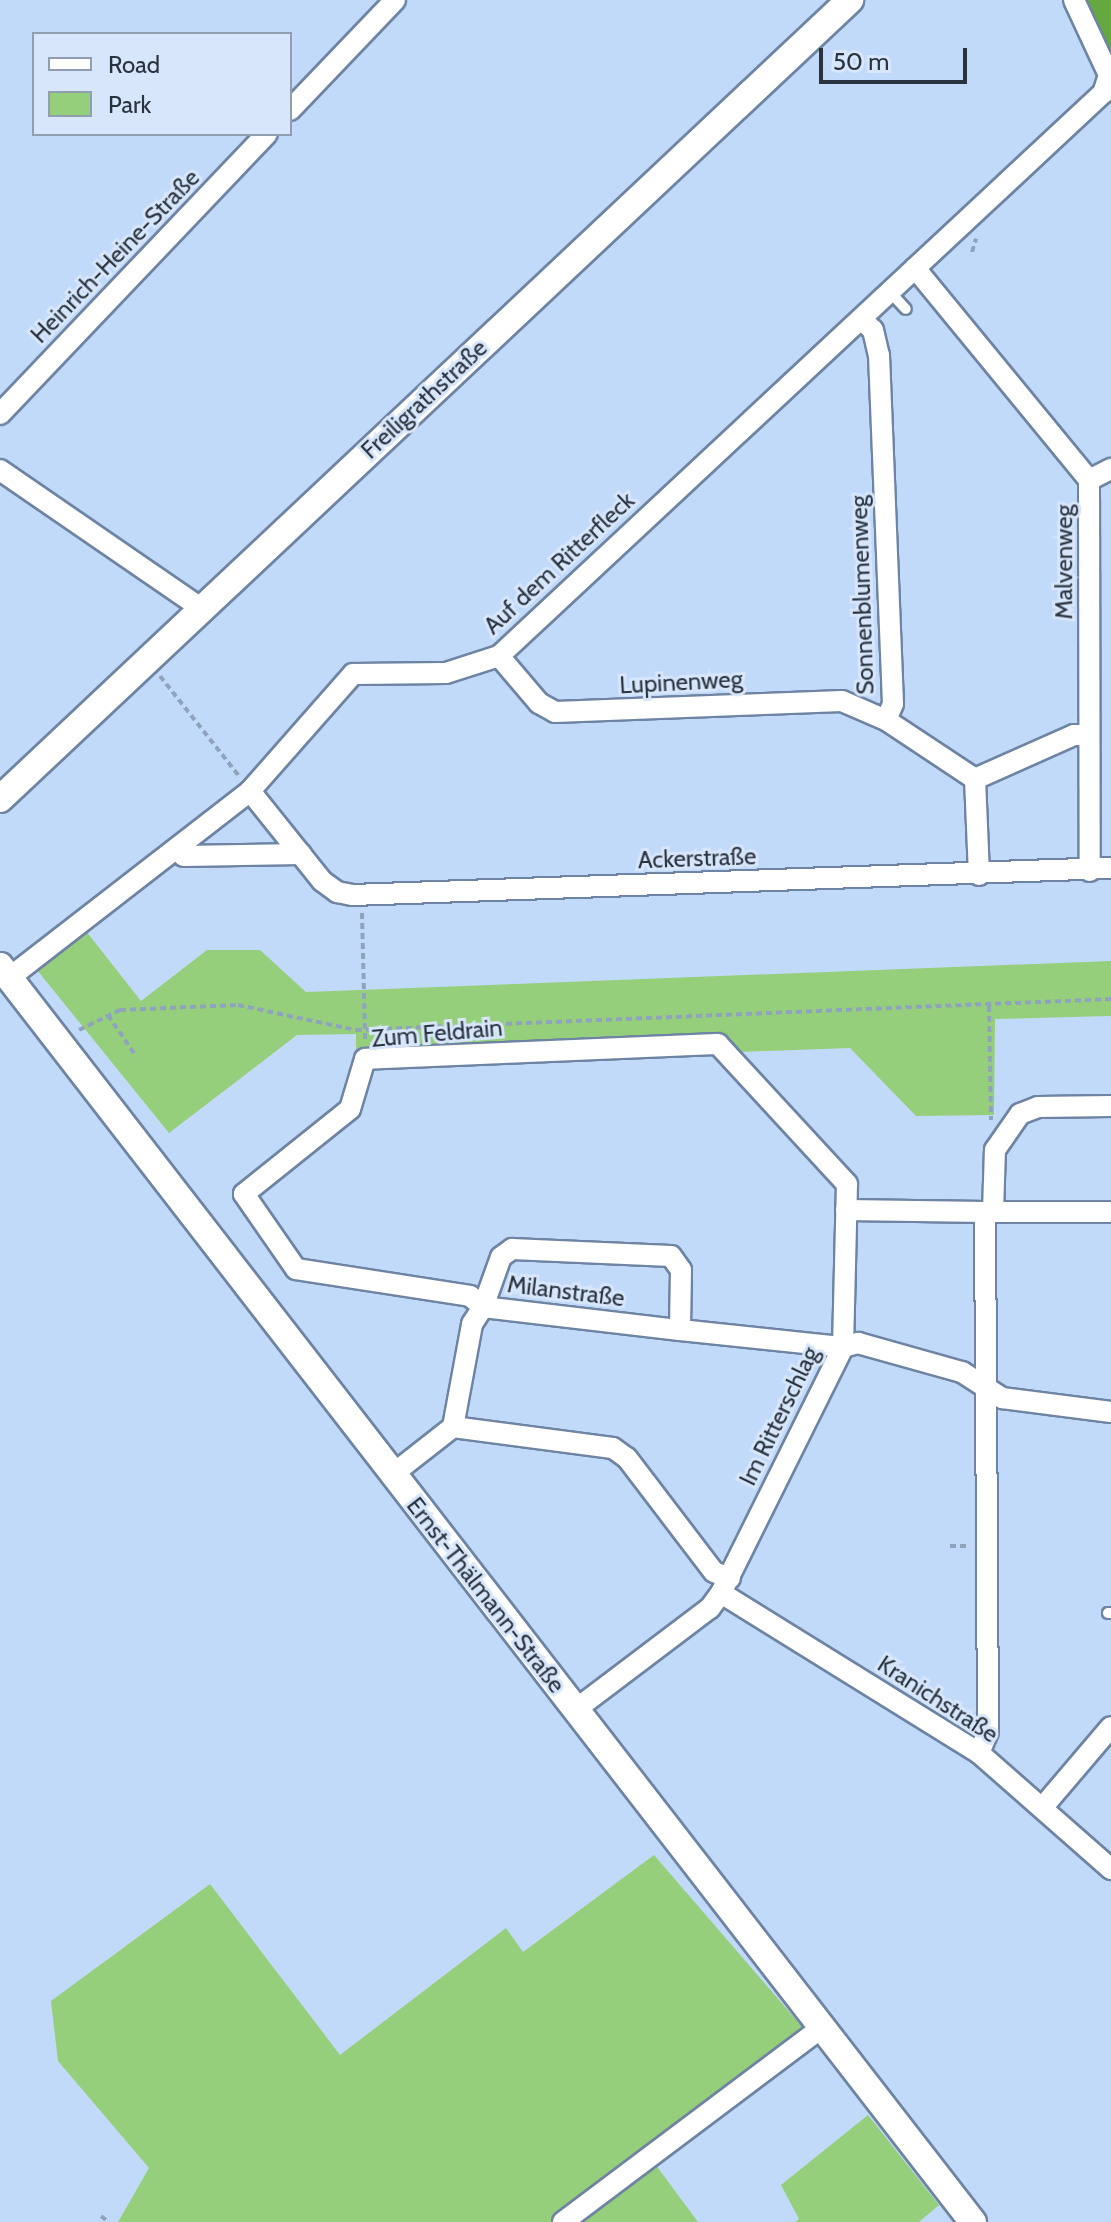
<!DOCTYPE html>
<meta charset="utf-8">
<style>
body{margin:0}
#map{position:relative;width:1111px;height:2222px;overflow:hidden;background:#c2dafa;font-family:Cabin,sans-serif}
div>[style]{position:absolute}
.green>*{inset:0;background:#96cf7b}
.forest>*{inset:0;background:#65a840}
.path>*{height:4px;margin-top:-2px;transform-origin:0;background:repeating-linear-gradient(90deg,#90a3bd 0 6px,transparent 0 10px)}
.roads{filter:drop-shadow(2px 0 #6e84a2) drop-shadow(-2px 0 #6e84a2) drop-shadow(0 2px #6e84a2) drop-shadow(0 -2px #6e84a2)}
.service>*{height:10px;margin:-5px;padding:0 5px;transform-origin:5px;border-radius:5px;background:#fff}
.minor>*{height:20px;margin:-10px;padding:0 10px;transform-origin:10px;border-radius:10px;background:#fff}
.tertiary>*{height:26px;margin:-13px;padding:0 13px;transform-origin:13px;border-radius:13px;background:#fff}
span{translate:-50% -50%;white-space:nowrap;text-align:center;line-height:1.15;-webkit-text-stroke:6px #d7e6fa;paint-order:stroke}
.street-label{font-size:24px;color:#29323f}
.legend{position:absolute;left:32px;top:32px;width:260px;height:104px;box-sizing:border-box;background:#d7e6fa;border:2px solid #919eaf;margin:0;padding:10px 14px;list-style:none;font-size:24px;color:#29323f}
.legend li{display:flex;align-items:center;gap:16px;height:40px}
.legend b{width:40px;border:2px solid #919eaf}
.scale{position:absolute;left:819px;top:48px;width:148px;height:36px;box-sizing:border-box;border:4px solid #29323f;border-top:0;padding-left:10px;font-size:24px;line-height:28px;white-space:nowrap;color:#29323f;-webkit-text-stroke:6px #d7e6fa;paint-order:stroke}
</style>
<div id="map">
<div class="green">
<i style="clip-path:polygon(86px 931px,141px 1001px,207px 950px,260px 950px,306px 992px,1111px 961px,1111px 1016px,995px 1019px,994px 1115px,916px 1116px,850px 1048px,739px 1052px,721px 1037px,356px 1050px,356px 1034px,297px 1035px,169px 1133px,37px 970px)"></i>
<i style="clip-path:polygon(654px 1855px,805px 2030px,644px 2149px,698px 2222px,118px 2222px,149px 2168px,58px 2061px,51px 2001px,210px 1884px,340px 2055px,506px 1928px,523px 1952px)"></i>
<i style="clip-path:polygon(868px 2115px,939px 2205px,919px 2222px,795px 2222px,799px 2219px,781px 2185px)"></i>
</div>
<div class="forest">
<i style="clip-path:polygon(1085px 0,1111px 0,1111px 56px,1108px 49px)"></i>
</div>
<div class="path">
<i style="left:972px;top:252px;width:14px;rotate:-73deg"></i>
<i style="left:160px;top:676px;width:127px;rotate:51.7deg"></i>
<i style="left:362px;top:913px;width:127px;rotate:88.6deg"></i>
<i style="left:989px;top:1006px;width:114px;rotate:89deg"></i>
<i style="left:108px;top:1015px;width:50px;rotate:55.7deg"></i>
<i style="left:79px;top:1030px;width:46px;rotate:-26deg"></i>
<i style="left:120px;top:1010px;width:118px;rotate:-2.4deg"></i>
<i style="left:238px;top:1005px;width:121px;rotate:12deg"></i>
<i style="left:356px;top:1030px;width:756px;rotate:-2.35deg"></i>
<i style="left:950px;top:1546px;width:20px"></i>
<i style="left:101px;top:2216px;width:10px;rotate:37deg"></i>
</div>
<div class="roads">
<div class="service">
<i style="left:890px;top:292px;width:23px;rotate:47deg"></i>
<i style="left:1108px;top:1613px;width:3px"></i>
</div>
<div class="minor">
<i style="left:1074px;top:0;width:83px;rotate:65deg"></i>
<i style="left:1109px;top:75px;width:19px;rotate:108deg"></i>
<i style="left:290px;top:110px;width:152px;rotate:-46.3deg"></i>
<i style="left:915px;top:268px;width:274px;rotate:50.6deg"></i>
<i style="left:1089px;top:480px;width:391px;rotate:89.9deg"></i>
<i style="left:861px;top:319px;width:16px;rotate:43deg"></i>
<i style="left:873px;top:330px;width:26px;rotate:77deg"></i>
<i style="left:879px;top:355px;width:349px;rotate:87.7deg"></i>
<i style="left:893px;top:704px;width:17px;rotate:114deg"></i>
<i style="left:886px;top:720px;width:107px;rotate:33.5deg"></i>
<i style="left:975px;top:779px;width:96px;rotate:87.6deg"></i>
<i style="left:0;top:414px;width:387px;rotate:-46.4deg"></i>
<i style="left:0;top:470px;width:244px;rotate:34.5deg"></i>
<i style="left:1089px;top:480px;width:25px;rotate:-27deg"></i>
<i style="left:499px;top:656px;width:62px;rotate:49.6deg"></i>
<i style="left:539px;top:703px;width:18px;rotate:29deg"></i>
<i style="left:555px;top:712px;width:287px;rotate:-2.2deg"></i>
<i style="left:842px;top:701px;width:48px;rotate:23.4deg"></i>
<i style="left:975px;top:779px;width:108px;rotate:-24deg"></i>
<i style="left:1074px;top:735px;width:14px"></i>
<i style="left:250px;top:791px;width:115px;rotate:51.3deg"></i>
<i style="left:322px;top:881px;width:19px;rotate:36deg"></i>
<i style="left:337px;top:892px;width:15px;rotate:11deg"></i>
<i style="left:352px;top:895px;width:759px;rotate:-2.04deg"></i>
<i style="left:177px;top:849px;width:10px;rotate:45deg"></i>
<i style="left:184px;top:856px;width:117px;rotate:-1deg"></i>
<i style="left:9px;top:978px;width:305px;rotate:-37.8deg"></i>
<i style="left:250px;top:791px;width:156px;rotate:-48.6deg"></i>
<i style="left:353px;top:674px;width:93px;rotate:-0.6deg"></i>
<i style="left:446px;top:673px;width:56px;rotate:-17.8deg"></i>
<i style="left:499px;top:656px;width:826px;rotate:-42.99deg"></i>
<i style="left:846px;top:1210px;width:139px;rotate:0.8deg"></i>
<i style="left:993px;top:1212px;width:62px;rotate:-88.2deg"></i>
<i style="left:995px;top:1150px;width:44px;rotate:-55.2deg"></i>
<i style="left:1020px;top:1114px;width:19px;rotate:-21deg"></i>
<i style="left:1038px;top:1107px;width:73px;rotate:-0.8deg"></i>
<i style="left:453px;top:1427px;width:161px;rotate:7.5deg"></i>
<i style="left:613px;top:1448px;width:17px;rotate:36deg"></i>
<i style="left:627px;top:1458px;width:143px;rotate:52.7deg"></i>
<i style="left:714px;top:1572px;width:17px;rotate:21deg"></i>
<i style="left:393px;top:1474px;width:76px;rotate:-38.1deg"></i>
<i style="left:453px;top:1427px;width:105px;rotate:-79.5deg"></i>
<i style="left:472px;top:1324px;width:20px;rotate:-57deg"></i>
<i style="left:483px;top:1307px;width:198px;rotate:6.7deg"></i>
<i style="left:680px;top:1330px;width:164px;rotate:6deg"></i>
<i style="left:843px;top:1347px;width:163px;rotate:-88.6deg"></i>
<i style="left:847px;top:1184px;width:190px;rotate:-132.7deg"></i>
<i style="left:718px;top:1044px;width:353px;rotate:177.6deg"></i>
<i style="left:365px;top:1059px;width:52px;rotate:106.7deg"></i>
<i style="left:350px;top:1109px;width:136px;rotate:141.3deg"></i>
<i style="left:244px;top:1194px;width:91px;rotate:55.3deg"></i>
<i style="left:296px;top:1269px;width:176px;rotate:8.8deg"></i>
<i style="left:470px;top:1296px;width:17px;rotate:40deg"></i>
<i style="left:483px;top:1307px;width:53px;rotate:-70.2deg"></i>
<i style="left:501px;top:1257px;width:14px;rotate:-36deg"></i>
<i style="left:512px;top:1249px;width:159px;rotate:2.5deg"></i>
<i style="left:671px;top:1256px;width:17px;rotate:54deg"></i>
<i style="left:681px;top:1270px;width:60px;rotate:91deg"></i>
<i style="left:721px;top:1593px;width:304px;rotate:31.8deg"></i>
<i style="left:979px;top:1753px;width:176px;rotate:41.3deg"></i>
<i style="left:575px;top:1710px;width:169px;rotate:-37.1deg"></i>
<i style="left:710px;top:1608px;width:19px;rotate:-54deg"></i>
<i style="left:721px;top:1593px;width:275px;rotate:-63.6deg"></i>
<i style="left:843px;top:1347px;width:16px;rotate:-15deg"></i>
<i style="left:858px;top:1343px;width:108px;rotate:15.6deg"></i>
<i style="left:962px;top:1372px;width:48px;rotate:33deg"></i>
<i style="left:1002px;top:1398px;width:110px;rotate:7.3deg"></i>
<i style="left:979px;top:1753px;width:23px;rotate:-67deg"></i>
<i style="left:988px;top:1732px;width:520px;rotate:-90.33deg"></i>
<i style="left:985px;top:1212px;width:126px"></i>
<i style="left:1042px;top:1808px;width:106px;rotate:-49.6deg"></i>
<i style="left:563px;top:2222px;width:325px;rotate:-36.9deg"></i>
</div>
<div class="tertiary">
<i style="left:0;top:799px;width:1167px;rotate:-43.23deg"></i>
<i style="left:0;top:966px;width:1589px;rotate:52.24deg"></i>
</div>
</div>
<div class="street-label">
<span style="left:115px;top:256px;rotate:-46deg">Heinrich-Heine-Straße</span>
<span style="left:424px;top:399px;rotate:-43deg">Freiligrathstraße</span>
<span style="left:1064px;top:562px;rotate:-90deg">Malvenweg</span>
<span style="left:559px;top:563px;rotate:-43deg">Auf dem Ritterfleck</span>
<span style="left:862px;top:595px;rotate:-92deg">Sonnenblumenweg</span>
<span style="left:681px;top:682px;rotate:-3deg">Lupinenweg</span>
<span style="left:697px;top:858px;rotate:-2deg">Ackerstraße</span>
<span style="left:437px;top:1033px;rotate:-5deg">Zum Feldrain</span>
<span style="left:566px;top:1291px;rotate:7deg">Milanstraße</span>
<span style="left:779px;top:1416px;rotate:-64deg">Im Ritterschlag</span>
<span style="left:486px;top:1595px;rotate:52deg">Ernst-Thälmann-Straße</span>
<span style="left:938px;top:1699px;rotate:33deg">Kranichstraße</span>
</div>
<ul class="legend">
<li><b style="height:10px;background:#fff"></b>Road</li>
<li><b style="height:22px;background:#96cf7b"></b>Park</li>
</ul>
<div class="scale">50 m</div>
</div>
